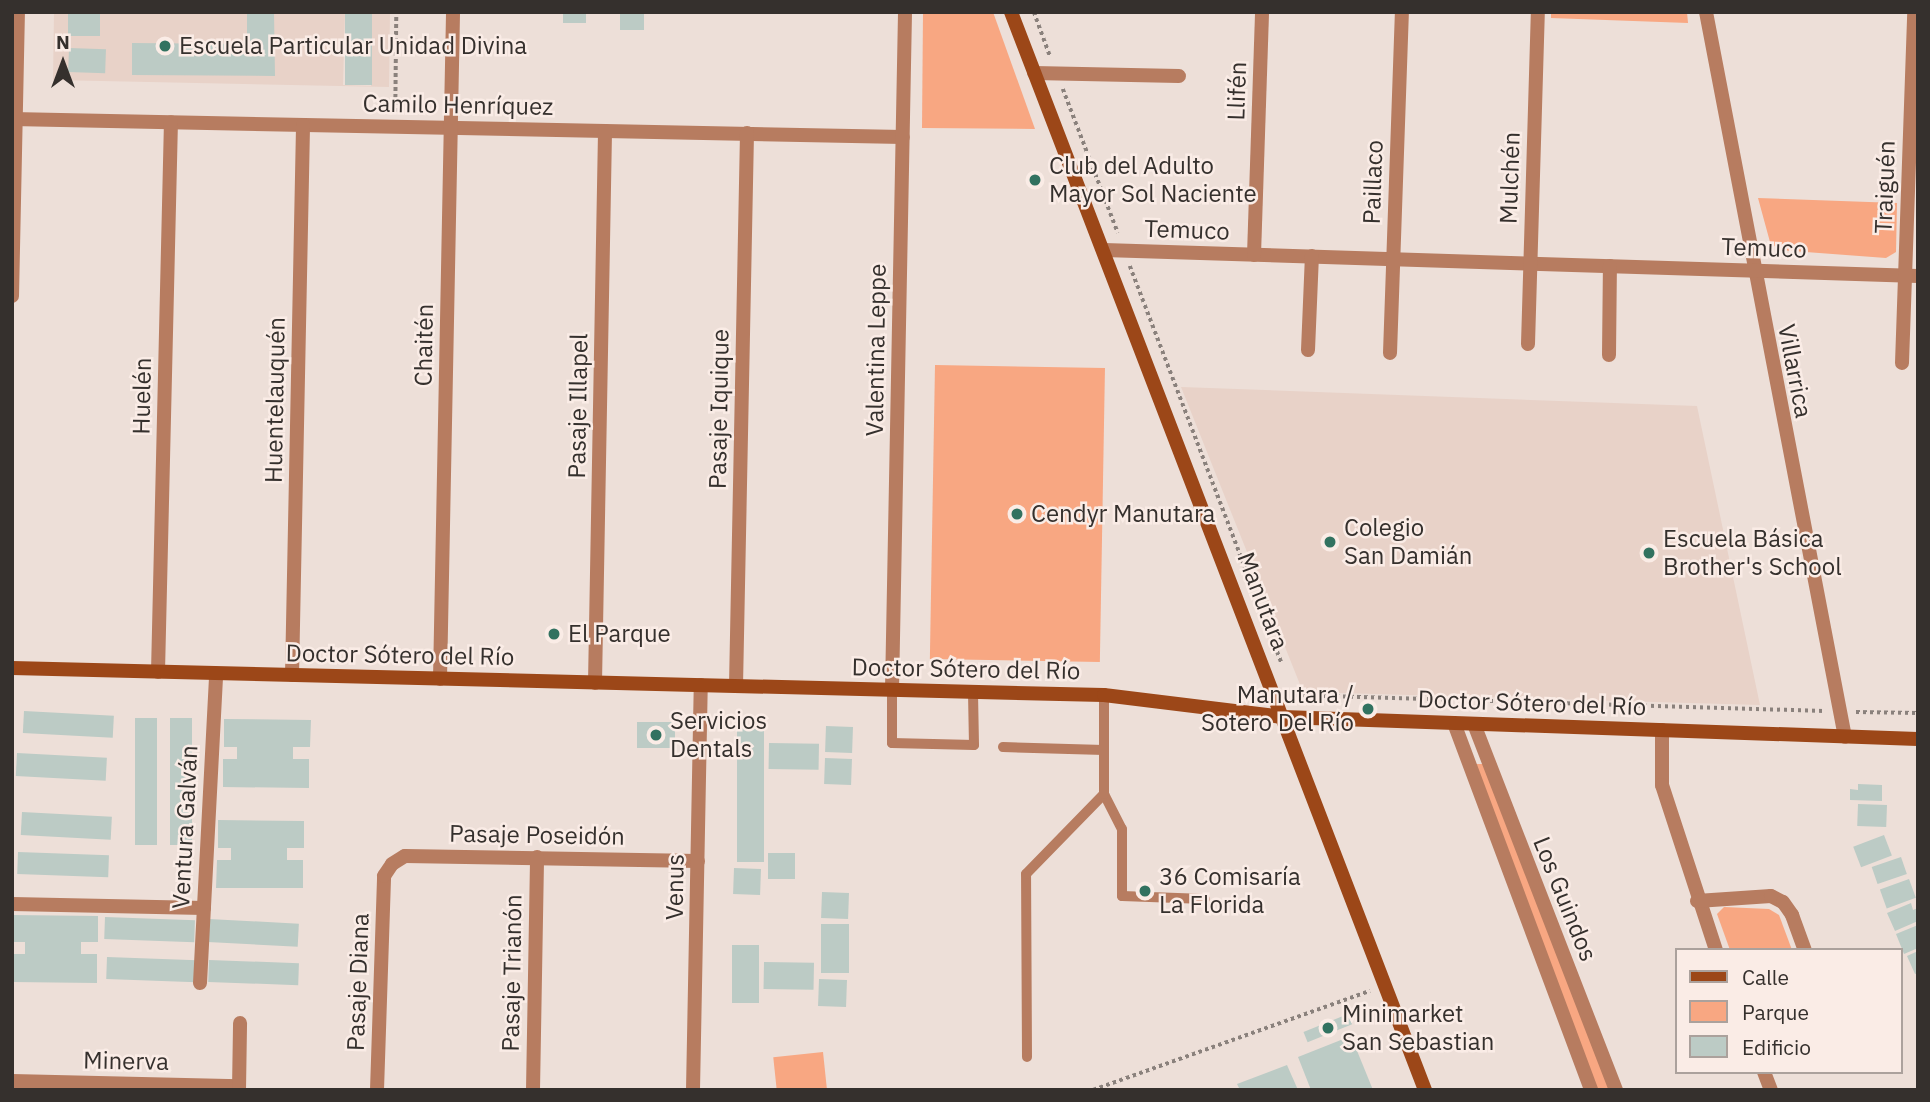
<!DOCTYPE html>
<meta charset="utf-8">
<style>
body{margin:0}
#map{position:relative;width:1930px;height:1102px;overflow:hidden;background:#eddfd8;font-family:"IBM Plex Sans",sans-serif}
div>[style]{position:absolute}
.built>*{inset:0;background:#e8d2c8}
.green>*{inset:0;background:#f8a782;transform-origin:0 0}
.building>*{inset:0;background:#bccbc5;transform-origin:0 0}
.path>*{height:3.5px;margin-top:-1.75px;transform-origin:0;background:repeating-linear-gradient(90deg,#8a817c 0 3.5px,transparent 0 7px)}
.service>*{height:10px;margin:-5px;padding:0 5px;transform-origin:5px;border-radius:5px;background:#b77c60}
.minor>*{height:14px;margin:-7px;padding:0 7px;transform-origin:7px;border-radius:7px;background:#b77c60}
.secondary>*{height:14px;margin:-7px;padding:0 7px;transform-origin:7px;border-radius:7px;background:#9c4718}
.dots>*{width:19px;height:19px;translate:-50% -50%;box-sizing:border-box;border:4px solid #faece6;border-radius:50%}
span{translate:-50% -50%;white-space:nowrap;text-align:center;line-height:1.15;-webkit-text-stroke:5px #faece6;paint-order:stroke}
.poi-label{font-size:24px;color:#35302d}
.left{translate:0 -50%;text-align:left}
.right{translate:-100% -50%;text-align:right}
.street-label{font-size:24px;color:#35302d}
.frame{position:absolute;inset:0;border:14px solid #35302d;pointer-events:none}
.legend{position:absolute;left:1675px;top:948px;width:228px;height:126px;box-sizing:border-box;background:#faece6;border:2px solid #aba19c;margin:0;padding:9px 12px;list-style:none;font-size:21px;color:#35302d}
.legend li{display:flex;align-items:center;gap:14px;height:35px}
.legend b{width:35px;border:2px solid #aba19c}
.north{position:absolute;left:28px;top:28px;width:70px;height:70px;-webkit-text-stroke:5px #faece6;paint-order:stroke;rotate:0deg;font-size:19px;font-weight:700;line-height:28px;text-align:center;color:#35302d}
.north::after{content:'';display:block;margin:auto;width:24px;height:32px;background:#35302d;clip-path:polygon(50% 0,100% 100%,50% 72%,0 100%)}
</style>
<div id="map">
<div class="built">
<i style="clip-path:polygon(54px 12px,345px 12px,343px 85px,371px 86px,372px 12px,390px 12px,389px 87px,53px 80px)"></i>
<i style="clip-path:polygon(1181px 387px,1697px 406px,1760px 705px,1303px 692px)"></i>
</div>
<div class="green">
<i style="clip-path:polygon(923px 12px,993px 12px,1035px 129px,922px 128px)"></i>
<i style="clip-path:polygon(1551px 12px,1687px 12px,1688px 23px,1551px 18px)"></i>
<i style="clip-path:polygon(1758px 198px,1897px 203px,1896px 252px,1886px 258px,1779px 250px,1770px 242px)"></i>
<i style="left:935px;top:365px;width:170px;height:294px;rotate:1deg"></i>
<i style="clip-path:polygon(1472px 764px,1485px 764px,1613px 1090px,1594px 1090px)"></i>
<i style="clip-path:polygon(1724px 907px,1769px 909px,1779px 915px,1792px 950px,1730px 950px,1717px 914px)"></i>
<i style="left:823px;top:1052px;width:38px;height:50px;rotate:84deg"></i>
</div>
<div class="building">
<i style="left:68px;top:12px;width:32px;height:24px"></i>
<i style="clip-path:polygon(247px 12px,274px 12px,275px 76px,132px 75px,132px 43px,247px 44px)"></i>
<i style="left:345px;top:12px;width:27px;height:73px"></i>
<i style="left:563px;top:12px;width:23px;height:11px"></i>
<i style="left:620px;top:12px;width:24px;height:18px"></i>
<i style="left:69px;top:48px;width:37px;height:24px;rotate:2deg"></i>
<i style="left:24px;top:711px;width:90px;height:22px;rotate:3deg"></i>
<i style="left:135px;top:718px;width:22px;height:127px"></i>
<i style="left:170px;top:718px;width:22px;height:127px"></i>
<i style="clip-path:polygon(224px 719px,311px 720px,310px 747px,293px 747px,293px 759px,309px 759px,309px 788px,223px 787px,223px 759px,237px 759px,237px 747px,224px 747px)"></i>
<i style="left:637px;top:722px;width:38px;height:26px"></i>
<i style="left:737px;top:725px;width:27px;height:137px"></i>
<i style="left:826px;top:726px;width:27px;height:26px;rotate:2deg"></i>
<i style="left:769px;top:743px;width:50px;height:26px;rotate:1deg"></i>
<i style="left:17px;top:753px;width:90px;height:23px;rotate:3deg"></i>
<i style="left:825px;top:758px;width:27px;height:26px;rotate:2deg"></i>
<i style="clip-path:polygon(1858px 784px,1882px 785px,1882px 801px,1850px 800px,1850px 789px,1858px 790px)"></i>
<i style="left:1858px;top:804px;width:29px;height:22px;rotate:2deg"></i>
<i style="left:22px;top:812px;width:90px;height:23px;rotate:3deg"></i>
<i style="clip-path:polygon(218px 820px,304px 821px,304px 848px,287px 848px,287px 860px,303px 860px,303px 888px,216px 888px,217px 860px,231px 860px,231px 848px,218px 848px)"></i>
<i style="left:1884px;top:835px;width:22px;height:33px;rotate:69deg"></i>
<i style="left:18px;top:852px;width:91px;height:22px;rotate:2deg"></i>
<i style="left:768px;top:853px;width:27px;height:26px"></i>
<i style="left:1901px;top:857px;width:18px;height:31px;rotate:71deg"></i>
<i style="left:734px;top:868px;width:27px;height:26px;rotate:2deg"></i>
<i style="left:1909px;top:879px;width:20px;height:31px;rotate:70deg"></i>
<i style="left:822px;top:892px;width:27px;height:26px;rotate:2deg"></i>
<i style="clip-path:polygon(1911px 903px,1913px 910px,1918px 908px,1918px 921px,1895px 931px,1887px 913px)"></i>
<i style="clip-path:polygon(12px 915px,98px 916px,98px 942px,81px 942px,81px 954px,97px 954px,97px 983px,12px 982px,12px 954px,25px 954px,25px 942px,12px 942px)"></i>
<i style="left:105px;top:917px;width:90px;height:22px;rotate:2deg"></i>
<i style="left:209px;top:919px;width:90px;height:23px;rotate:3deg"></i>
<i style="left:821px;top:924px;width:28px;height:49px"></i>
<i style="clip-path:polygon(1918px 925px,1918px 948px,1904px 954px,1896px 934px)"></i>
<i style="left:732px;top:945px;width:27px;height:58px"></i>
<i style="clip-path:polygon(1918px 951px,1918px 973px,1915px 974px,1907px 956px)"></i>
<i style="left:107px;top:957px;width:90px;height:22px;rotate:2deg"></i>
<i style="left:209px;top:960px;width:90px;height:22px;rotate:2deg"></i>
<i style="left:764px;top:962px;width:50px;height:27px;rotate:1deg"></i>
<i style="left:819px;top:979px;width:28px;height:27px;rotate:2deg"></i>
<i style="left:1348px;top:1014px;width:11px;height:48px;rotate:68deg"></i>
<i style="clip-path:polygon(1351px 1036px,1373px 1090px,1311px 1090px,1298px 1057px)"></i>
<i style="clip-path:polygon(1287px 1065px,1298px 1090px,1240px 1090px,1237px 1084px)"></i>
</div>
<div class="path">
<i style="left:1034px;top:12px;width:47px;rotate:70deg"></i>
<i style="left:1063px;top:89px;width:154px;rotate:69.1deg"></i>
<i style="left:395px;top:112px;width:100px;rotate:-89.4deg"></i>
<i style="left:1130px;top:266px;width:426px;rotate:69.1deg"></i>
<i style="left:1293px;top:691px;width:4px;rotate:76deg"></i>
<i style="left:1294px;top:695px;width:530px;rotate:1.73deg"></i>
<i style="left:1856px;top:712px;width:62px;rotate:0.9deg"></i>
<i style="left:1093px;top:1090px;width:294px;rotate:-19.7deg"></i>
</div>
<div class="service">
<i style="left:892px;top:690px;width:53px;rotate:90deg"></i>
<i style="left:892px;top:743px;width:82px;rotate:1.4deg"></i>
<i style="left:974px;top:745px;width:53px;rotate:-91.1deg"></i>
<i style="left:1003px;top:747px;width:101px;rotate:1.7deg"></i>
<i style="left:1104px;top:794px;width:39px;rotate:63deg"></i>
<i style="left:1122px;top:829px;width:67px;rotate:90deg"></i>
<i style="left:1122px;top:896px;width:83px;rotate:2.1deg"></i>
<i style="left:1027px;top:1057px;width:183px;rotate:-90.3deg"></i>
<i style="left:1026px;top:874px;width:112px;rotate:-45.7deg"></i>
<i style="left:1104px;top:794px;width:99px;rotate:-90deg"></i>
</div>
<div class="minor">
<i style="left:1706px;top:12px;width:738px;rotate:79.15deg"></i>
<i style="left:1034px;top:73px;width:145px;rotate:1.2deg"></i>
<i style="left:12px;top:119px;width:891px;rotate:1.16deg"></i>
<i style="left:1104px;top:250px;width:814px;rotate:1.83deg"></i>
<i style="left:1254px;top:255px;width:243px;rotate:-88.1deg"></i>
<i style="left:12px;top:296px;width:284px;rotate:-88.8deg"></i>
<i style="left:1528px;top:344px;width:332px;rotate:-88.3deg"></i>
<i style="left:1308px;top:350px;width:94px;rotate:-87.6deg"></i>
<i style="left:1390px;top:353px;width:341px;rotate:-88deg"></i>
<i style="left:1609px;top:355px;width:89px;rotate:-89.4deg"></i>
<i style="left:1902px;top:363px;width:351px;rotate:-88deg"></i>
<i style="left:158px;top:672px;width:550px;rotate:-88.65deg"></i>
<i style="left:292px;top:675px;width:550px;rotate:-88.85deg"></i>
<i style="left:440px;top:679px;width:667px;rotate:-88.88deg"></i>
<i style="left:595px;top:683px;width:552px;rotate:-88.96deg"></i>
<i style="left:736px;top:686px;width:553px;rotate:-88.86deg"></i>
<i style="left:892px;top:690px;width:678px;rotate:-88.9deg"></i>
<i style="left:1454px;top:723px;width:392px;rotate:69.5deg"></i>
<i style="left:1474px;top:724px;width:393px;rotate:68.8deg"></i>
<i style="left:1662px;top:730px;width:55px;rotate:90deg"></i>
<i style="left:1662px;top:785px;width:174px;rotate:71.9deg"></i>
<i style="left:1697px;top:901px;width:74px;rotate:-3.9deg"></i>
<i style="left:1771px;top:896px;width:13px;rotate:27deg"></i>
<i style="left:1783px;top:902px;width:16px;rotate:55deg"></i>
<i style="left:1792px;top:915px;width:37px;rotate:70deg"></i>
<i style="left:12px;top:904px;width:192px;rotate:1.2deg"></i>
<i style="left:200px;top:983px;width:310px;rotate:-87deg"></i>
<i style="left:1764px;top:1072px;width:19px;rotate:69deg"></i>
<i style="left:12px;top:1081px;width:227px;rotate:1.3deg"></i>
<i style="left:239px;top:1090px;width:67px;rotate:-89.1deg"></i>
<i style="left:377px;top:1090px;width:214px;rotate:-88.1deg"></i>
<i style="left:384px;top:876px;width:14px;rotate:-56deg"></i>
<i style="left:392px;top:864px;width:15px;rotate:-32deg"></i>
<i style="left:405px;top:856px;width:293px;rotate:1deg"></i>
<i style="left:533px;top:1090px;width:233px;rotate:-89deg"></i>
<i style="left:693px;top:1090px;width:405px;rotate:-88.9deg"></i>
</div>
<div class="secondary">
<i style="left:1011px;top:12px;width:1155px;rotate:68.99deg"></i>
<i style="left:12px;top:668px;width:1092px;rotate:1.42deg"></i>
<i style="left:1104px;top:695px;width:180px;rotate:7deg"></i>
<i style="left:1283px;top:717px;width:635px;rotate:1.98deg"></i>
</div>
<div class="dots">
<i style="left:165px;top:46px;background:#327260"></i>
<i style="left:1035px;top:180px;background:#327260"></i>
<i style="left:1017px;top:514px;background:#327260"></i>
<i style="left:1330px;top:542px;background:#327260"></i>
<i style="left:1649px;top:553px;background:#327260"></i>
<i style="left:554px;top:634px;background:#327260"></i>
<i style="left:1368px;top:709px;background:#327260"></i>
<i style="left:656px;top:735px;background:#327260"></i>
<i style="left:1145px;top:891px;background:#327260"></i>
<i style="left:1328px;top:1028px;background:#327260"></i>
</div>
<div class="poi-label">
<span class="left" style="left:179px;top:46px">Escuela Particular Unidad Divina</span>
<span class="left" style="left:1049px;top:180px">Club del Adulto<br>Mayor Sol Naciente</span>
<span class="left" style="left:1031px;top:514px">Cendyr Manutara</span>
<span class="left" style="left:1344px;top:542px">Colegio<br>San Damián</span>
<span class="left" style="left:1663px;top:553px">Escuela Básica<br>Brother's School</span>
<span class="left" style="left:568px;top:634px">El Parque</span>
<span class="right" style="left:1354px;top:709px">Manutara /<br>Sotero Del Río</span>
<span class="left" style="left:670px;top:735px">Servicios<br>Dentals</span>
<span class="left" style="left:1159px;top:891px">36 Comisaría<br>La Florida</span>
<span class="left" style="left:1342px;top:1028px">Minimarket<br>San Sebastian</span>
</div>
<div class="street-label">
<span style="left:1237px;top:91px;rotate:-88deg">Llifén</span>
<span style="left:458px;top:105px;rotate:1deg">Camilo Henríquez</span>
<span style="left:1510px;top:178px;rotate:-88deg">Mulchén</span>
<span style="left:1373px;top:182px;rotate:-88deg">Paillaco</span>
<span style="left:1885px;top:187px;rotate:-88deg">Traiguén</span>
<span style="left:1187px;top:230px;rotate:2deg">Temuco</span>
<span style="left:1764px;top:248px;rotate:2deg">Temuco</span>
<span style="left:424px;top:345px;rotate:-89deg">Chaitén</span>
<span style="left:876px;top:350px;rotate:-89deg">Valentina Leppe</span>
<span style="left:1795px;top:371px;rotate:79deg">Villarrica</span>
<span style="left:142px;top:396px;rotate:-89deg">Huelén</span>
<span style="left:275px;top:400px;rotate:-89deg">Huentelauquén</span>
<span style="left:578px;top:406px;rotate:-89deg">Pasaje Illapel</span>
<span style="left:719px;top:409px;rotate:-89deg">Pasaje Iquique</span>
<span style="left:1263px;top:601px;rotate:69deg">Manutara</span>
<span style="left:400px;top:655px;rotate:1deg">Doctor Sótero del Río</span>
<span style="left:966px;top:669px;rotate:1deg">Doctor Sótero del Río</span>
<span style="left:1532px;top:703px;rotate:2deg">Doctor Sótero del Río</span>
<span style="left:185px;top:827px;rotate:-87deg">Ventura Galván</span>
<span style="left:537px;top:835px;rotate:1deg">Pasaje Poseidón</span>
<span style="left:675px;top:887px;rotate:-89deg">Venus</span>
<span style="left:1565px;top:899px;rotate:68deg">Los Guindos</span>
<span style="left:512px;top:973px;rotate:-89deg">Pasaje Trianón</span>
<span style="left:358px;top:982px;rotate:-88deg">Pasaje Diana</span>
<span style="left:126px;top:1061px;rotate:1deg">Minerva</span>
</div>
<div class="frame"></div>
<ul class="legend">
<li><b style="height:9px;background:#9c4718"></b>Calle</li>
<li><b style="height:19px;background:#f8a782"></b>Parque</li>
<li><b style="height:19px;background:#bccbc5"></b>Edificio</li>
</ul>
<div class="north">N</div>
</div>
